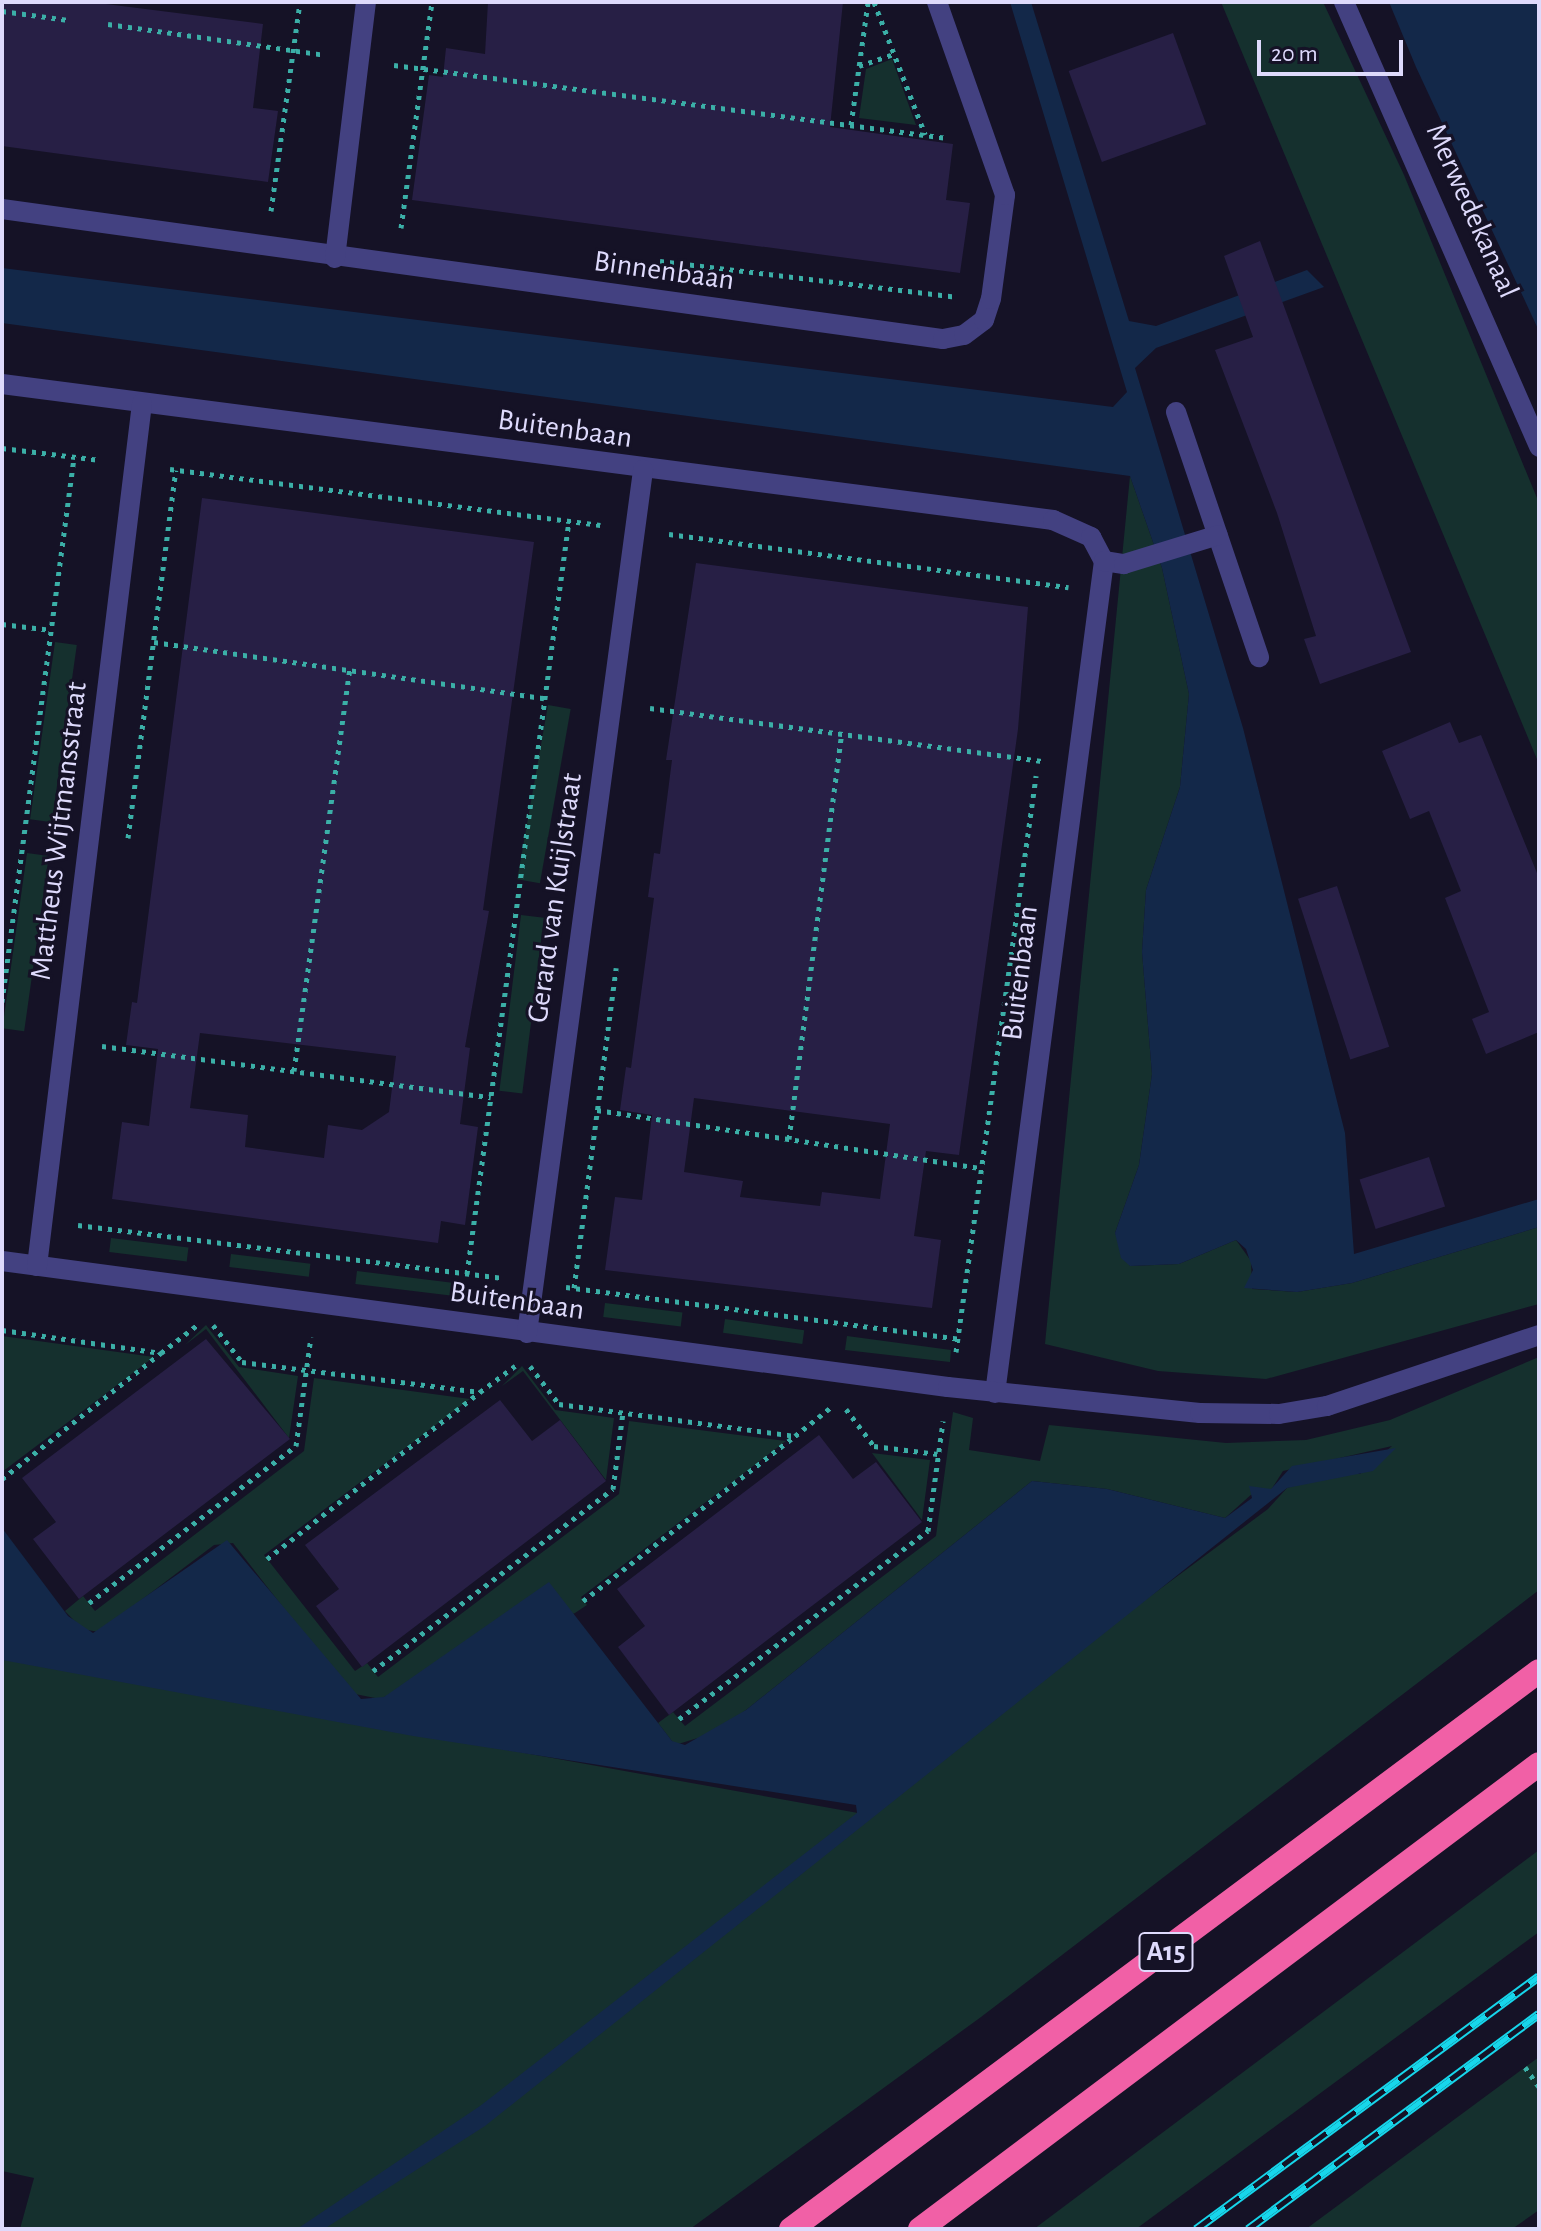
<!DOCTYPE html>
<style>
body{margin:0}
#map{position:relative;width:1541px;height:2231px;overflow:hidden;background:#151226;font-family:"Alegreya Sans",sans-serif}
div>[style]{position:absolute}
.green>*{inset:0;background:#15302e;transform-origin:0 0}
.water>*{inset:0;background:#132849}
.building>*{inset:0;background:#271f45;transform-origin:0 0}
.path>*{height:5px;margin-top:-2.5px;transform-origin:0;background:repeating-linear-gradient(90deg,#3bafa7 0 4px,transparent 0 10px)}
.minor>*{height:20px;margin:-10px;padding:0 10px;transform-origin:10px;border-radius:10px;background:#434181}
.motorway>*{height:24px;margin:-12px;padding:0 12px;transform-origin:12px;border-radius:12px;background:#f160a6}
.rail>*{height:9px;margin-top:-4.5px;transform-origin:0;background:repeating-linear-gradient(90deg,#151226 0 18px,#17d6eb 0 36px);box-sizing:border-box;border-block:2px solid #17d6eb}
span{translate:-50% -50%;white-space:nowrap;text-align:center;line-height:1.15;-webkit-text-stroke:6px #151226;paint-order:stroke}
.shield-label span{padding:2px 6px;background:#151226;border:2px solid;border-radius:6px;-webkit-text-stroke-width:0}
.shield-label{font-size:28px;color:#dedafc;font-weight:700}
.street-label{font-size:30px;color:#dedafc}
.frame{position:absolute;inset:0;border:4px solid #dedafc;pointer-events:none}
.scale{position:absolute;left:1257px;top:40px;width:146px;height:36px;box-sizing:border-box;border:4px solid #dedafc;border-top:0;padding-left:10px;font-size:24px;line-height:28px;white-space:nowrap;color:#dedafc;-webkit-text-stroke:6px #151226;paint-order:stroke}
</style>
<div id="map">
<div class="green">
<i style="clip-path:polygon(1221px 2px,1323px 2px,1404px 175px,1539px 503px,1539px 764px)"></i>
<i style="clip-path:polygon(892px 59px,916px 125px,859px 118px,866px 69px)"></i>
<i style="clip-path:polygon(1130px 476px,1162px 568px,1189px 694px,1180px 787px,1146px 890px,1142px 952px,1152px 1074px,1139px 1165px,1115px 1233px,1130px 1266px,1179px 1264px,1236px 1240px,1251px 1261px,1252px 1289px,1297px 1292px,1352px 1283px,1539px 1227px,1539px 1304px,1266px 1379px,1158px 1371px,1045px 1344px)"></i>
<i style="left:55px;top:642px;width:22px;height:179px;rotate:8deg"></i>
<i style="left:548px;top:705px;width:23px;height:177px;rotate:10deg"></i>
<i style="left:27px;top:853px;width:22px;height:177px;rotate:8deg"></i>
<i style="left:521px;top:915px;width:23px;height:177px;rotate:7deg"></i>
<i style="left:111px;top:1238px;width:78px;height:14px;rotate:7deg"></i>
<i style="left:231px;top:1254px;width:80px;height:13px;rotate:7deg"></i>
<i style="left:357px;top:1271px;width:102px;height:13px;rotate:7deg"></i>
<i style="left:605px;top:1303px;width:78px;height:14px;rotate:7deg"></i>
<i style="left:725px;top:1319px;width:80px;height:14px;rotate:8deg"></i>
<i style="clip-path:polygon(206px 1325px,239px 1367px,298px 1376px,289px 1438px,206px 1329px,185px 1345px)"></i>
<i style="clip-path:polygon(2px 1336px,154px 1357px,2px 1472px)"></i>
<i style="clip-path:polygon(847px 1336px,951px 1350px,950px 1362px,845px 1350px)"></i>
<i style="clip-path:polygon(1539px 1357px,1539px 1590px,981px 2017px,690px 2229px,20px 2229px,34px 2178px,2px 2171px,2px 1659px,858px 1813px,1268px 1509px,1287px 1488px,1332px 1474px,1360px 1474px,1392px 1446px,1283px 1471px,1271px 1490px,1253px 1493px,1225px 1518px,1107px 1489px,1032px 1481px,746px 1710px,714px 1733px,675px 1745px,658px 1723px,673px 1712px,685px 1726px,936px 1536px,953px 1412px,973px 1418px,969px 1450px,1040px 1461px,1049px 1425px,1226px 1443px,1306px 1440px,1390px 1420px)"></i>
<i style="clip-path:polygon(522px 1366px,555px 1410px,614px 1418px,606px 1480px,523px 1371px,502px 1386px)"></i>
<i style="clip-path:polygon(314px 1378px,470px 1399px,264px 1555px,355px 1671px,367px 1663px,378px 1677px,619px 1494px,629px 1421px,786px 1441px,581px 1597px,587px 1605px,575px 1613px,380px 1699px,350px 1693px,233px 1543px,214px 1545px,99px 1632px,82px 1629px,65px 1611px,83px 1596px,95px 1611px,304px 1451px)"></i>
<i style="clip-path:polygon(872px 1453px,930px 1460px,922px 1520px)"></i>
<i style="clip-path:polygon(1539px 1850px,1539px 1932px,1136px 2229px,1034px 2229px)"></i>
<i style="clip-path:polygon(1539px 2057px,1539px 2210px,1512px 2229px,1306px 2229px)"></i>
</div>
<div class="water">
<i style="clip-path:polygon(1010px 2px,1031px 2px,1129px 321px,1156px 326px,1307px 270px,1324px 287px,1156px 348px,1135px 368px,1243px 728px,1345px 1133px,1354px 1254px,1539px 1199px,1539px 1227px,1352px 1283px,1297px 1292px,1244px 1288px,1253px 1270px,1246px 1249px,1236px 1240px,1179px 1264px,1130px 1266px,1121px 1258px,1115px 1233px,1139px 1165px,1152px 1074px,1142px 952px,1146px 890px,1180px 787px,1189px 694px,1162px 568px,1130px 476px,2px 323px,2px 268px,1113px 407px,1127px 392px)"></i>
<i style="clip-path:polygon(1389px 2px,1539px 2px,1539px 331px,1416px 67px)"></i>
<i style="clip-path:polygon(1396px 1448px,1373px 1471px,1287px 1488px,485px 2126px,324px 2229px,297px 2229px,480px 2106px,857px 1813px,856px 1805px,413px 1736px,2px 1660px,2px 1528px,68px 1616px,93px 1633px,227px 1540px,361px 1699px,384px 1697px,549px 1582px,672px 1741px,685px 1745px,746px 1710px,1032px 1481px,1107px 1489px,1225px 1518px,1252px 1498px,1249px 1486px,1271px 1489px,1292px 1466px)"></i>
</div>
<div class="building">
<i style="clip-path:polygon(2px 2px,90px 2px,263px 24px,253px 108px,278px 111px,268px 182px,2px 146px)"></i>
<i style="clip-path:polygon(488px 2px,843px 2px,830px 127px,953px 144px,946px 200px,970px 203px,960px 273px,412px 200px,429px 75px,443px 77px,446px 48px,485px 54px)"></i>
<i style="left:1173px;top:33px;width:97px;height:111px;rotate:70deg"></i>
<i style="clip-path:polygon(1260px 241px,1411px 652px,1320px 684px,1304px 639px,1316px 636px,1277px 513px,1215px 350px,1253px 337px,1224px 256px)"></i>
<i style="clip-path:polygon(evenodd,202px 498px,534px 542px,483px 910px,489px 911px,465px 1047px,470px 1048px,460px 1124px,478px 1127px,465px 1225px,441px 1221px,438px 1243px,112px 1199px,122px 1122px,149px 1126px,158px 1049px,126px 1045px,132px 1002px,137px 1003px,202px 498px,200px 1033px,396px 1056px,389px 1112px,362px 1130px,328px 1125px,324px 1158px,245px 1147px,248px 1115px,190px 1108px,200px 1033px)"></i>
<i style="clip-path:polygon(evenodd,696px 563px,1028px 607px,1018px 729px,959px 1155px,926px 1151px,914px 1236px,941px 1240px,932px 1308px,605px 1270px,615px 1197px,642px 1200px,652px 1115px,620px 1110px,626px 1067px,631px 1068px,654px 898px,648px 897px,654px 853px,660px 854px,672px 760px,666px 760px,696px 563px,694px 1098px,890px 1124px,880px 1199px,822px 1192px,820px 1206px,740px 1197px,743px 1181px,684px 1172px,694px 1098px)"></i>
<i style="clip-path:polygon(1450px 722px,1459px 743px,1481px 735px,1539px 878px,1539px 1032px,1486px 1054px,1472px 1019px,1489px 1012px,1445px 898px,1461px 891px,1429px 811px,1410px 819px,1382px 751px)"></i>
<i style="left:1337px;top:886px;width:169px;height:41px;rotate:72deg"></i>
<i style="left:1429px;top:1157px;width:52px;height:73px;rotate:72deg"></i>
<i style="clip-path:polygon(206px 1339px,290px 1439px,79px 1599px,33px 1539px,56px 1522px,22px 1478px)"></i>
<i style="clip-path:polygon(500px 1400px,532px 1441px,560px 1420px,606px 1481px,362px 1667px,316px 1606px,339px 1589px,305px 1545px)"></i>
<i style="clip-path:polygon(819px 1435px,853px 1479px,876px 1462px,922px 1522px,669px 1715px,618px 1647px,645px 1626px,617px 1589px)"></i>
</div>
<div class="path">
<i style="left:874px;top:2px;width:142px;rotate:68.9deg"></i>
<i style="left:2px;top:11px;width:67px;rotate:7.8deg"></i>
<i style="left:108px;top:24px;width:219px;rotate:8.1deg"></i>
<i style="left:394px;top:65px;width:558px;rotate:7.52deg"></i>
<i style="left:859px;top:66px;width:37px;rotate:-19deg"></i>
<i style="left:851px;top:125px;width:124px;rotate:-82.1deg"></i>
<i style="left:271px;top:211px;width:211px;rotate:-82.1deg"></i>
<i style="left:401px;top:228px;width:228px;rotate:-82.2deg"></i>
<i style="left:660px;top:261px;width:298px;rotate:6.9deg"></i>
<i style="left:2px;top:448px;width:99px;rotate:7deg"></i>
<i style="left:170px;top:469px;width:434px;rotate:7.4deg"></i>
<i style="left:669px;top:534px;width:403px;rotate:7.6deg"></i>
<i style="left:2px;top:624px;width:50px;rotate:6.8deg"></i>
<i style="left:154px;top:642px;width:394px;rotate:8.2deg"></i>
<i style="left:650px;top:708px;width:397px;rotate:7.7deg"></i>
<i style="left:128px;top:838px;width:371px;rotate:-82.6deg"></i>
<i style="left:2px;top:1002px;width:550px;rotate:-82.47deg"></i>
<i style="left:102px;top:1046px;width:392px;rotate:7.5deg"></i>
<i style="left:294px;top:1071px;width:405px;rotate:-82.1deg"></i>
<i style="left:597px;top:1110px;width:389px;rotate:8.6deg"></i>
<i style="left:789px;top:1139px;width:409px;rotate:-82.6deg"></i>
<i style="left:78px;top:1225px;width:426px;rotate:7.1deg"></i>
<i style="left:467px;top:1274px;width:760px;rotate:-82.29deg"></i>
<i style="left:566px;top:1287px;width:398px;rotate:7.5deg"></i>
<i style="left:574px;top:1288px;width:323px;rotate:-82.5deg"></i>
<i style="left:213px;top:1325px;width:47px;rotate:51.9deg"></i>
<i style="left:242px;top:1362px;width:240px;rotate:7.2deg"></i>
<i style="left:480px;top:1392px;width:44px;rotate:-36.6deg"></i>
<i style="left:2px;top:1330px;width:161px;rotate:8.2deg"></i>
<i style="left:161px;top:1353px;width:49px;rotate:-37.6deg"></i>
<i style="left:956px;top:1352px;width:582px;rotate:-82.09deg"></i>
<i style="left:530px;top:1366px;width:48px;rotate:52.7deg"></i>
<i style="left:559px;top:1404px;width:238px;rotate:7.7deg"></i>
<i style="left:795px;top:1436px;width:45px;rotate:-38.7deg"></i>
<i style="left:846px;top:1409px;width:46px;rotate:52.9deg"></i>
<i style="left:874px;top:1446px;width:64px;rotate:7.1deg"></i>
<i style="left:2px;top:1479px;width:203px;rotate:-38.4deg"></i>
<i style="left:267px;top:1559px;width:271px;rotate:-38.1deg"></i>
<i style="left:583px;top:1601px;width:269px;rotate:-37.9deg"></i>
<i style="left:89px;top:1603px;width:260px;rotate:-37.2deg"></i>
<i style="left:296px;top:1446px;width:110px;rotate:-82.2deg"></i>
<i style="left:373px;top:1671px;width:301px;rotate:-37.2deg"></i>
<i style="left:613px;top:1489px;width:78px;rotate:-82.6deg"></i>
<i style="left:679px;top:1719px;width:312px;rotate:-37.1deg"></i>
<i style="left:928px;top:1531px;width:111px;rotate:-82.2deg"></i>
<i style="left:1525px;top:2067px;width:24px;rotate:55deg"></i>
</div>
<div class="minor">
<i style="left:1344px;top:2px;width:486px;rotate:66.3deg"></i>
<i style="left:2px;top:209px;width:950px;rotate:7.87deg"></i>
<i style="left:943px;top:339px;width:21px;rotate:-11deg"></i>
<i style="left:964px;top:335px;width:25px;rotate:-37deg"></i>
<i style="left:984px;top:320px;width:22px;rotate:-72deg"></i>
<i style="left:991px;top:299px;width:105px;rotate:-82.3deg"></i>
<i style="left:1005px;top:195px;width:205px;rotate:-109.4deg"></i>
<i style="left:335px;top:258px;width:258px;rotate:-83.1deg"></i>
<i style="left:2px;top:384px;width:1060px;rotate:7.37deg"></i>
<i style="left:1053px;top:520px;width:42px;rotate:24.1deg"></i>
<i style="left:1091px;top:537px;width:27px;rotate:62deg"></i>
<i style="left:1104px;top:561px;width:839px;rotate:97.46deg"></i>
<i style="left:1176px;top:412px;width:259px;rotate:71.3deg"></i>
<i style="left:1104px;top:561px;width:20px;rotate:9deg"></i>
<i style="left:1124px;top:564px;width:98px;rotate:-17.1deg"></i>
<i style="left:2px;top:1261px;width:954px;rotate:7.59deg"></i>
<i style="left:948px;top:1387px;width:253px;rotate:5.9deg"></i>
<i style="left:1200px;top:1413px;width:79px;rotate:0.7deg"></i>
<i style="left:1279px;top:1414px;width:49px;rotate:-9.5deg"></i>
<i style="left:1327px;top:1406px;width:224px;rotate:-18.5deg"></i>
<i style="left:37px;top:1266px;width:869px;rotate:-83.06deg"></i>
<i style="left:527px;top:1333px;width:871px;rotate:-82.34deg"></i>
</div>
<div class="motorway">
<i style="left:791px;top:2229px;width:933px;rotate:-36.72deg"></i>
<i style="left:920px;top:2229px;width:774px;rotate:-36.91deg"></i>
</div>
<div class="rail">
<i style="left:1196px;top:2229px;width:426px;rotate:-36.4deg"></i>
<i style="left:1248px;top:2229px;width:362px;rotate:-36.5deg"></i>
</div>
<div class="shield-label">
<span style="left:1166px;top:1952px">A15</span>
</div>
<div class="street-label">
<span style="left:1472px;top:211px;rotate:66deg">Merwedekanaal</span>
<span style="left:664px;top:271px;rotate:8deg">Binnenbaan</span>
<span style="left:565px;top:429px;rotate:8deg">Buitenbaan</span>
<span style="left:59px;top:831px;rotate:-83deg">Mattheus Wijtmansstraat</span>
<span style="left:555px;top:898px;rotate:-82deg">Gerard van Kuijlstraat</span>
<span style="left:1020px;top:973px;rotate:-83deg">Buitenbaan</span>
<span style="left:517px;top:1301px;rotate:8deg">Buitenbaan</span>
</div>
<div class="frame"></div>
<div class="scale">20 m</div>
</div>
